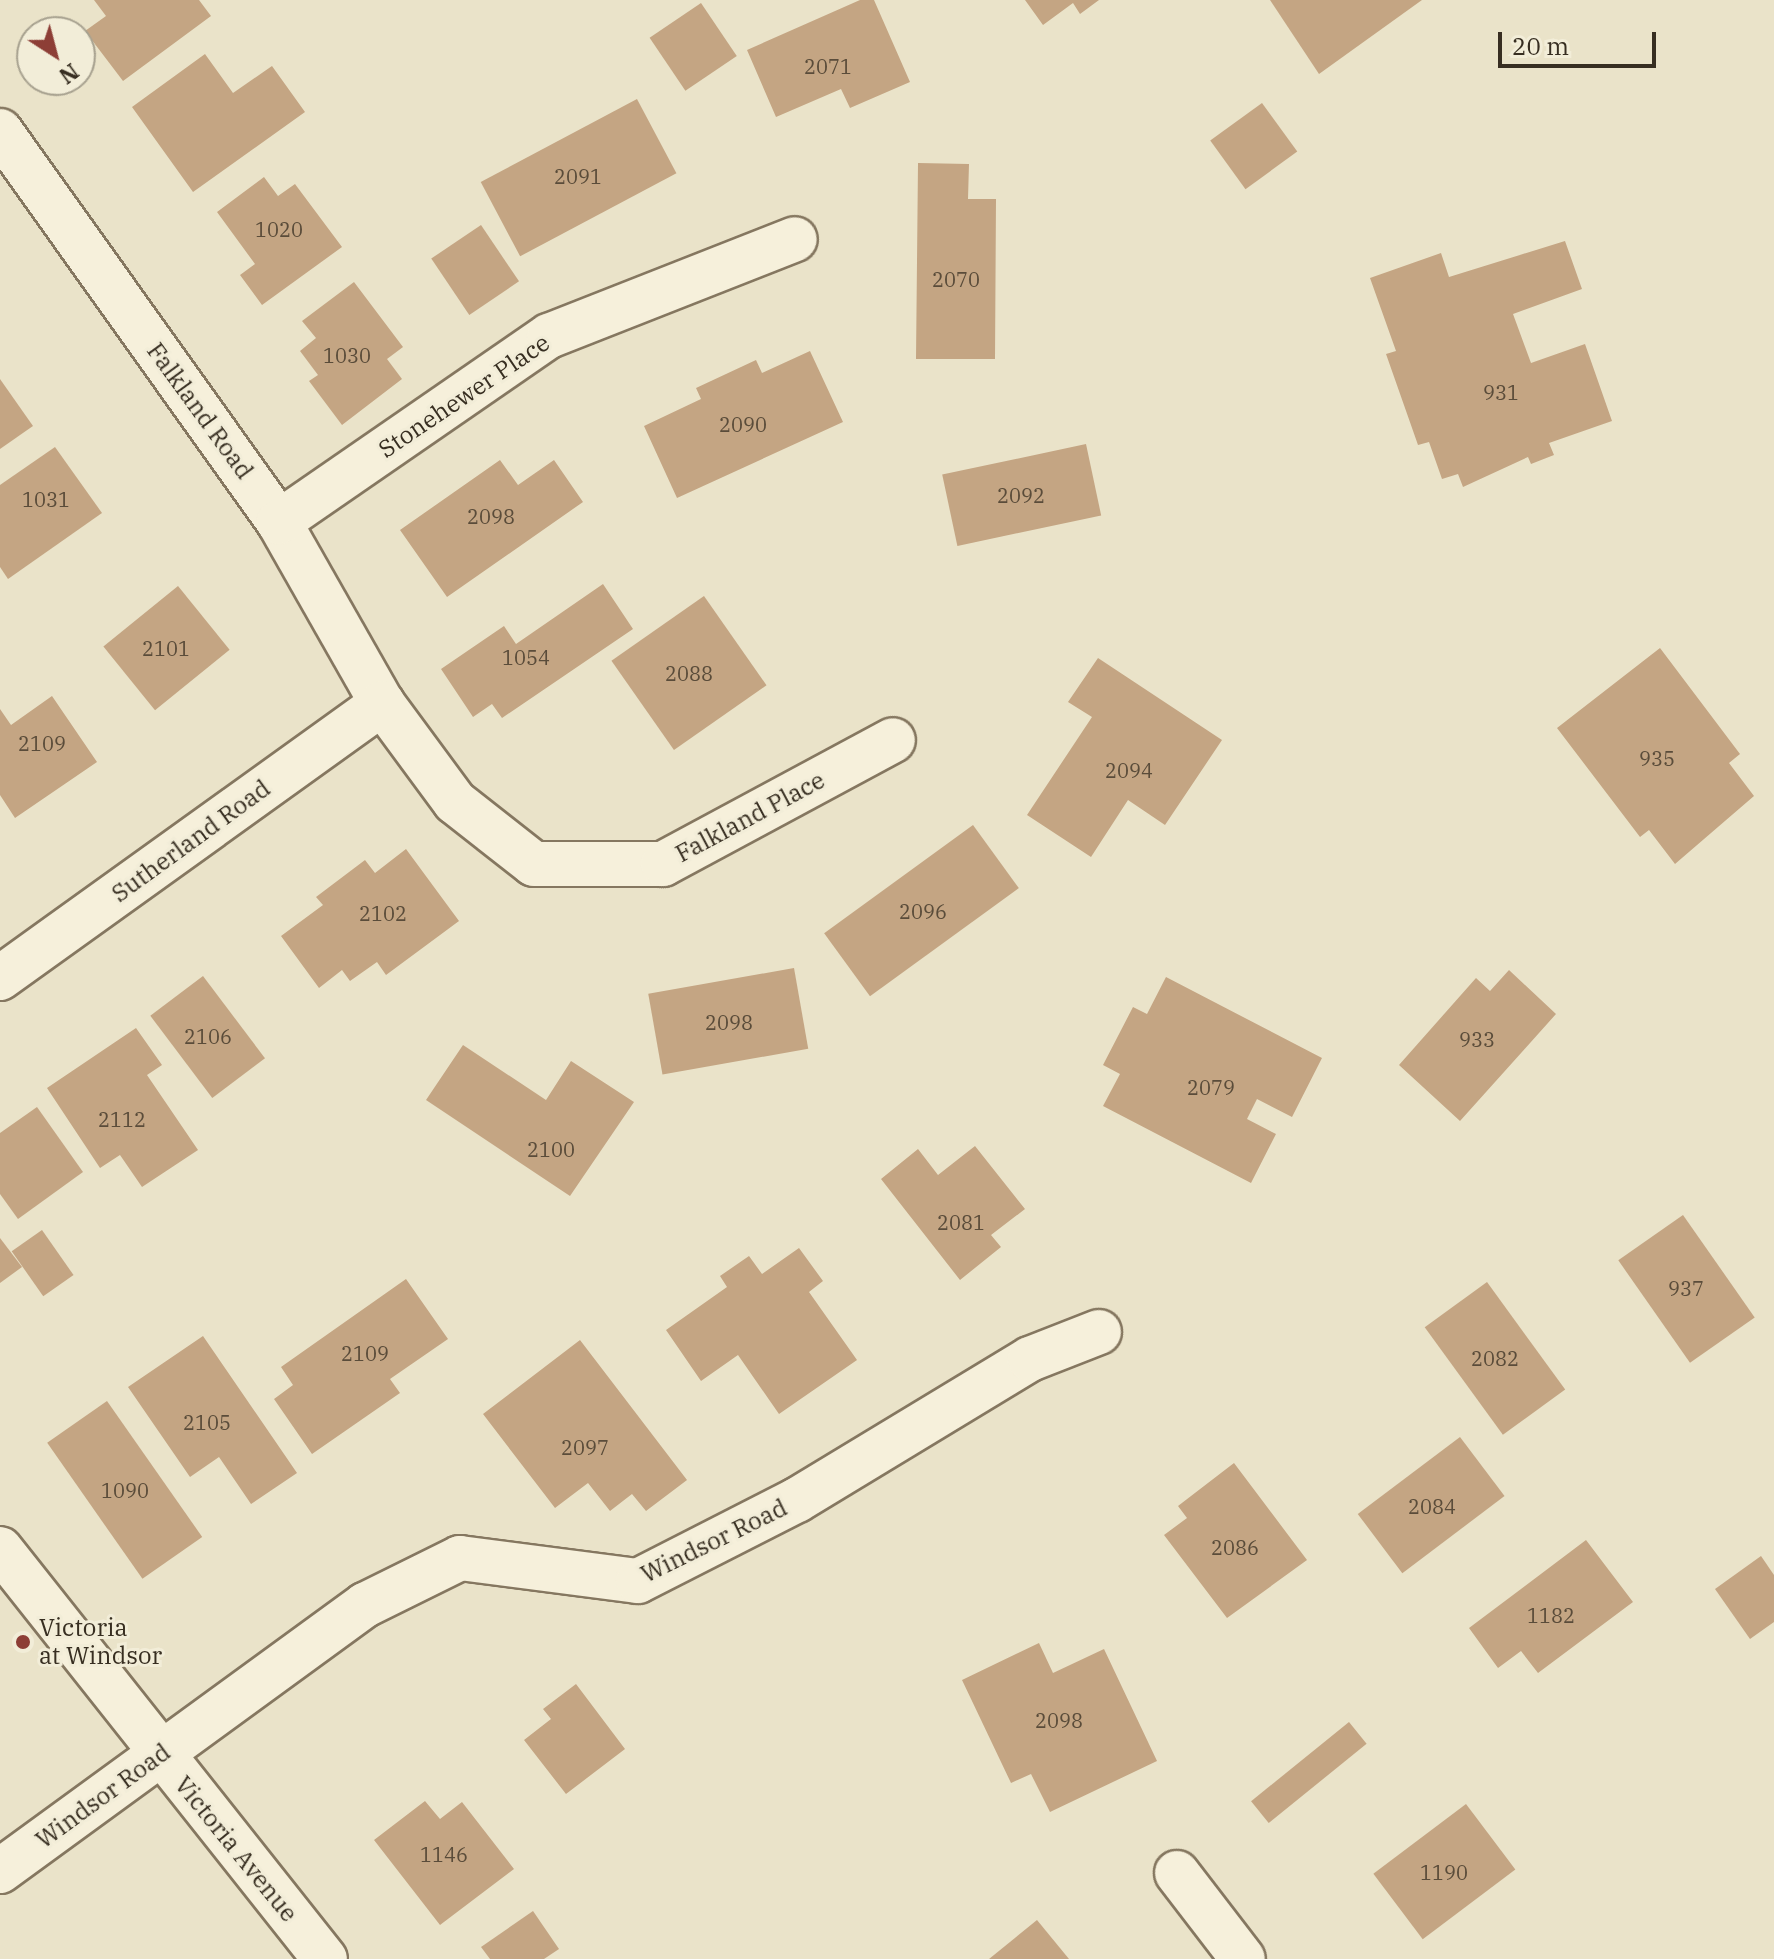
<!DOCTYPE html>
<style>
body{margin:0}
#map{position:relative;width:1774px;height:1959px;overflow:hidden;background:#eae3c9;font-family:"IBM Plex Serif",serif}
div>[style]{position:absolute}
.building>*{inset:0;background:#c4a583;transform-origin:0 0}
.roads{filter:drop-shadow(2px 0 #857760) drop-shadow(-2px 0 #857760) drop-shadow(0 2px #857760) drop-shadow(0 -2px #857760)}
.minor>*{height:44px;margin:-22px;padding:0 22px;transform-origin:22px;border-radius:22px;background:#f6f0db}
.dots>*{width:22px;height:22px;translate:-50% -50%;box-sizing:border-box;border:4px solid #f2edd8;border-radius:50%}
span{translate:-50% -50%;white-space:nowrap;text-align:center;line-height:1.15;-webkit-text-stroke:6px #f2edd8;paint-order:stroke}
.number-label{font-size:20px;color:#5a4c3a}
.number-label span{-webkit-text-stroke-width:0}
.street-label{font-size:24px;color:#372e21}
.poi-label{font-size:24px;color:#372e21}
.left{translate:0 -50%;text-align:left}
.north{position:absolute;left:16px;top:16px;width:80px;height:80px;box-sizing:border-box;background:#f2edd8;border:2px solid #a7a18f;border-radius:50%;rotate:144deg;font-size:22px;font-weight:700;line-height:32px;text-align:center;color:#372e21}
.north::after{content:'';display:block;margin:auto;width:28px;height:36px;background:#8d3e36;clip-path:polygon(50% 0,100% 100%,50% 72%,0 100%)}
.scale{position:absolute;left:1498px;top:32px;width:158px;height:36px;box-sizing:border-box;border:4px solid #372e21;border-top:0;padding-left:10px;font-size:24px;line-height:28px;white-space:nowrap;color:#372e21;-webkit-text-stroke:6px #f2edd8;paint-order:stroke}
</style>
<div id="map">
<div class="building">
<i style="clip-path:polygon(94px 0,199px 0,211px 16px,123px 81px,85px 31px,106px 16px)"></i>
<i style="clip-path:polygon(860px 0,874px 0,910px 82px,850px 108px,841px 89px,776px 117px,747px 50px)"></i>
<i style="clip-path:polygon(1025px 0,1099px 0,1080px 14px,1073px 3px,1043px 25px)"></i>
<i style="clip-path:polygon(1270px 0,1422px 0,1319px 74px)"></i>
<i style="left:701px;top:3px;width:64px;height:62px;rotate:56deg"></i>
<i style="clip-path:polygon(205px 54px,233px 93px,272px 66px,305px 112px,193px 192px,132px 107px)"></i>
<i style="left:637px;top:99px;width:84px;height:177px;rotate:62deg"></i>
<i style="left:1262px;top:103px;width:60px;height:64px;rotate:54deg"></i>
<i style="clip-path:polygon(918px 163px,969px 164px,968px 199px,996px 199px,995px 359px,916px 359px)"></i>
<i style="clip-path:polygon(264px 177px,278px 196px,295px 184px,342px 247px,262px 305px,240px 275px,255px 264px,217px 212px)"></i>
<i style="left:481px;top:225px;width:68px;height:60px;rotate:56deg"></i>
<i style="clip-path:polygon(1565px 241px,1582px 289px,1513px 314px,1531px 363px,1585px 344px,1612px 421px,1549px 443px,1554px 455px,1531px 464px,1528px 457px,1463px 487px,1458px 474px,1442px 479px,1429px 442px,1418px 445px,1386px 354px,1396px 351px,1370px 278px,1441px 253px,1449px 277px)"></i>
<i style="clip-path:polygon(354px 282px,403px 347px,387px 359px,402px 379px,342px 425px,309px 381px,318px 375px,300px 351px,316px 338px,302px 321px)"></i>
<i style="clip-path:polygon(810px 351px,843px 422px,677px 498px,644px 426px,701px 399px,696px 388px,756px 360px,762px 373px)"></i>
<i style="clip-path:polygon(0 379px,33px 426px,0 449px)"></i>
<i style="left:1086px;top:444px;width:73px;height:147px;rotate:78deg"></i>
<i style="clip-path:polygon(55px 447px,102px 513px,8px 579px,0 567px,0 485px)"></i>
<i style="clip-path:polygon(500px 460px,518px 485px,554px 460px,583px 502px,447px 597px,400px 530px)"></i>
<i style="clip-path:polygon(603px 584px,633px 629px,502px 718px,492px 704px,473px 717px,441px 669px,504px 626px,516px 644px)"></i>
<i style="left:178px;top:586px;width:82px;height:96px;rotate:51deg"></i>
<i style="left:704px;top:596px;width:109px;height:113px;rotate:55deg"></i>
<i style="clip-path:polygon(1660px 648px,1740px 754px,1729px 763px,1754px 796px,1675px 864px,1649px 830px,1640px 837px,1557px 728px)"></i>
<i style="clip-path:polygon(1098px 658px,1222px 740px,1165px 825px,1128px 800px,1091px 857px,1027px 815px,1092px 717px,1068px 702px)"></i>
<i style="clip-path:polygon(52px 696px,97px 762px,15px 818px,0 795px,0 709px,11px 725px)"></i>
<i style="left:973px;top:825px;width:78px;height:184px;rotate:54deg"></i>
<i style="clip-path:polygon(406px 849px,459px 921px,386px 975px,377px 962px,350px 981px,342px 970px,319px 988px,281px 936px,323px 905px,316px 897px,365px 860px,375px 873px)"></i>
<i style="left:794px;top:968px;width:82px;height:148px;rotate:80deg"></i>
<i style="clip-path:polygon(1509px 970px,1556px 1014px,1460px 1121px,1399px 1065px,1476px 978px,1490px 991px)"></i>
<i style="left:203px;top:976px;width:103px;height:66px;rotate:53deg"></i>
<i style="clip-path:polygon(1166px 977px,1322px 1058px,1292px 1117px,1257px 1099px,1247px 1119px,1276px 1134px,1251px 1183px,1103px 1106px,1120px 1074px,1103px 1065px,1133px 1007px,1147px 1014px)"></i>
<i style="clip-path:polygon(136px 1028px,162px 1065px,147px 1075px,198px 1150px,142px 1187px,120px 1155px,100px 1168px,47px 1088px)"></i>
<i style="clip-path:polygon(463px 1045px,546px 1100px,571px 1061px,634px 1102px,570px 1196px,426px 1100px)"></i>
<i style="clip-path:polygon(37px 1107px,83px 1172px,18px 1219px,0 1194px,0 1133px)"></i>
<i style="clip-path:polygon(975px 1146px,1025px 1209px,991px 1235px,1001px 1247px,960px 1280px,881px 1179px,918px 1149px,938px 1175px)"></i>
<i style="left:1683px;top:1215px;width:125px;height:79px;rotate:55deg"></i>
<i style="left:42px;top:1230px;width:55px;height:37px;rotate:55deg"></i>
<i style="clip-path:polygon(0 1238px,22px 1267px,0 1283px)"></i>
<i style="clip-path:polygon(799px 1248px,823px 1281px,809px 1292px,857px 1360px,779px 1414px,738px 1355px,701px 1381px,666px 1330px,727px 1287px,720px 1276px,749px 1256px,762px 1274px)"></i>
<i style="clip-path:polygon(406px 1279px,448px 1339px,390px 1379px,400px 1393px,312px 1454px,274px 1399px,293px 1385px,281px 1367px)"></i>
<i style="left:1487px;top:1282px;width:133px;height:77px;rotate:54deg"></i>
<i style="clip-path:polygon(203px 1336px,297px 1473px,251px 1504px,219px 1457px,190px 1477px,128px 1387px)"></i>
<i style="clip-path:polygon(580px 1340px,687px 1480px,646px 1511px,632px 1494px,610px 1511px,588px 1483px,555px 1508px,483px 1414px)"></i>
<i style="left:107px;top:1401px;width:166px;height:73px;rotate:55deg"></i>
<i style="left:1460px;top:1437px;width:74px;height:128px;rotate:53deg"></i>
<i style="clip-path:polygon(1234px 1463px,1307px 1560px,1227px 1618px,1164px 1535px,1187px 1518px,1178px 1506px)"></i>
<i style="clip-path:polygon(1586px 1540px,1633px 1602px,1538px 1673px,1521px 1651px,1498px 1668px,1469px 1628px)"></i>
<i style="clip-path:polygon(1761px 1556px,1774px 1575px,1774px 1622px,1750px 1639px,1715px 1589px)"></i>
<i style="clip-path:polygon(1039px 1643px,1053px 1673px,1104px 1649px,1157px 1761px,1050px 1812px,1031px 1774px,1011px 1783px,962px 1680px)"></i>
<i style="clip-path:polygon(576px 1684px,625px 1749px,566px 1794px,524px 1740px,551px 1719px,543px 1709px)"></i>
<i style="left:1349px;top:1722px;width:28px;height:126px;rotate:51deg"></i>
<i style="clip-path:polygon(425px 1801px,440px 1819px,462px 1802px,514px 1869px,440px 1925px,374px 1840px)"></i>
<i style="left:1466px;top:1804px;width:82px;height:116px;rotate:53deg"></i>
<i style="clip-path:polygon(533px 1911px,559px 1949px,544px 1959px,490px 1959px,481px 1947px)"></i>
<i style="clip-path:polygon(1037px 1920px,1069px 1959px,989px 1959px)"></i>
</div>
<div class="roads">
<div class="minor">
<i style="left:0;top:131px;width:480px;rotate:54.5deg"></i>
<i style="left:279px;top:522px;width:208px;rotate:60.4deg"></i>
<i style="left:382px;top:703px;width:123px;rotate:53.6deg"></i>
<i style="left:455px;top:802px;width:100px;rotate:38.1deg"></i>
<i style="left:534px;top:864px;width:129px"></i>
<i style="left:663px;top:864px;width:261px;rotate:-28.3deg"></i>
<i style="left:279px;top:522px;width:328px;rotate:-34.6deg"></i>
<i style="left:549px;top:336px;width:264px;rotate:-21.5deg"></i>
<i style="left:0;top:978px;width:471px;rotate:-35.7deg"></i>
<i style="left:0;top:1549px;width:523px;rotate:51.6deg"></i>
<i style="left:0;top:1871px;width:452px;rotate:-36.1deg"></i>
<i style="left:365px;top:1605px;width:106px;rotate:-26.3deg"></i>
<i style="left:460px;top:1558px;width:179px;rotate:7.4deg"></i>
<i style="left:638px;top:1581px;width:178px;rotate:-27deg"></i>
<i style="left:797px;top:1500px;width:272px;rotate:-31.2deg"></i>
<i style="left:1030px;top:1359px;width:74px;rotate:-21.4deg"></i>
<i style="left:1177px;top:1873px;width:108px;rotate:52.5deg"></i>
</div>
</div>
<div class="dots">
<i style="left:23px;top:1642px;background:#8d3e36"></i>
</div>
<div class="number-label">
<span style="left:828px;top:66px">2071</span>
<span style="left:578px;top:176px">2091</span>
<span style="left:279px;top:229px">1020</span>
<span style="left:956px;top:279px">2070</span>
<span style="left:347px;top:355px">1030</span>
<span style="left:1501px;top:392px">931</span>
<span style="left:743px;top:424px">2090</span>
<span style="left:1021px;top:495px">2092</span>
<span style="left:46px;top:499px">1031</span>
<span style="left:491px;top:516px">2098</span>
<span style="left:166px;top:648px">2101</span>
<span style="left:526px;top:657px">1054</span>
<span style="left:689px;top:673px">2088</span>
<span style="left:42px;top:743px">2109</span>
<span style="left:1657px;top:758px">935</span>
<span style="left:1129px;top:770px">2094</span>
<span style="left:923px;top:911px">2096</span>
<span style="left:383px;top:913px">2102</span>
<span style="left:729px;top:1022px">2098</span>
<span style="left:208px;top:1036px">2106</span>
<span style="left:1477px;top:1039px">933</span>
<span style="left:1211px;top:1087px">2079</span>
<span style="left:122px;top:1119px">2112</span>
<span style="left:551px;top:1149px">2100</span>
<span style="left:961px;top:1222px">2081</span>
<span style="left:1686px;top:1288px">937</span>
<span style="left:365px;top:1353px">2109</span>
<span style="left:1495px;top:1358px">2082</span>
<span style="left:207px;top:1422px">2105</span>
<span style="left:585px;top:1447px">2097</span>
<span style="left:125px;top:1490px">1090</span>
<span style="left:1432px;top:1506px">2084</span>
<span style="left:1235px;top:1547px">2086</span>
<span style="left:1551px;top:1615px">1182</span>
<span style="left:1059px;top:1720px">2098</span>
<span style="left:444px;top:1854px">1146</span>
<span style="left:1444px;top:1872px">1190</span>
</div>
<div class="street-label">
<span style="left:464px;top:396px;rotate:-34deg">Stonehewer Place</span>
<span style="left:200px;top:411px;rotate:54deg">Falkland Road</span>
<span style="left:750px;top:817px;rotate:-28deg">Falkland Place</span>
<span style="left:191px;top:841px;rotate:-36deg">Sutherland Road</span>
<span style="left:714px;top:1541px;rotate:-26deg">Windsor Road</span>
<span style="left:103px;top:1796px;rotate:-36deg">Windsor Road</span>
<span style="left:236px;top:1849px;rotate:51deg">Victoria Avenue</span>
</div>
<div class="poi-label">
<span class="left" style="left:39px;top:1642px">Victoria<br>at Windsor</span>
</div>
<div class="north">N</div>
<div class="scale">20 m</div>
</div>
